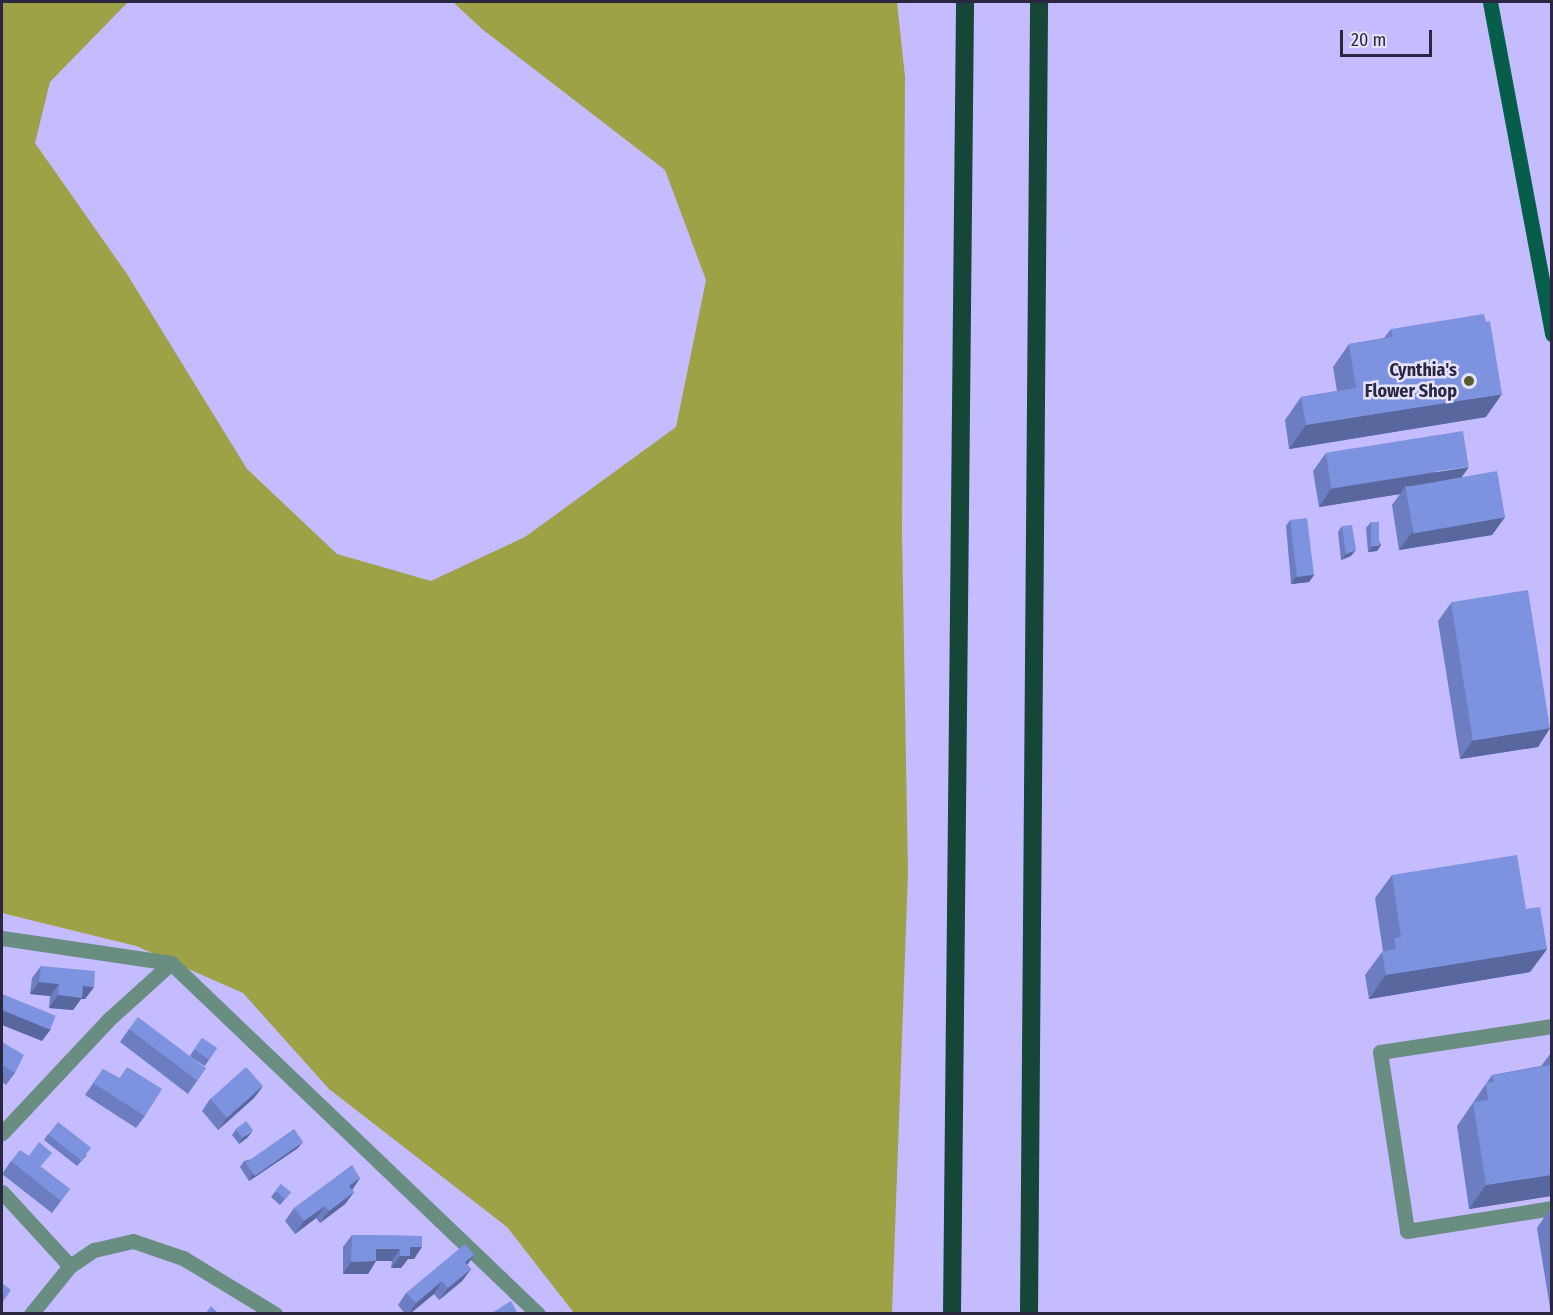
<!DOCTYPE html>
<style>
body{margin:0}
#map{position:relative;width:1553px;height:1315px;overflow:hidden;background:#c5bbff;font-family:"Fira Sans Condensed",sans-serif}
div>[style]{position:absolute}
.green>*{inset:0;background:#9ea247}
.lane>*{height:15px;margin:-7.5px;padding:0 7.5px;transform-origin:7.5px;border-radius:7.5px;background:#6a8d81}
.primary>*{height:15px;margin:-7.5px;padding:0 7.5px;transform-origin:7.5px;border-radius:7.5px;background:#065d49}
.highway>*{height:18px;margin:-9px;padding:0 9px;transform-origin:9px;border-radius:9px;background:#154638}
.wall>*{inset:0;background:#6c7ec1;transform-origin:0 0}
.shaded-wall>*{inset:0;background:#58679d}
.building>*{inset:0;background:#7d93e0;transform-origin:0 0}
.dots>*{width:16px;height:16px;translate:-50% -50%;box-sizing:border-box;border:3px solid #e5e2fe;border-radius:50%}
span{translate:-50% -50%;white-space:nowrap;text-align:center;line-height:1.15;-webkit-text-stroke:5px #e5e2fe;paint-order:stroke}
.poi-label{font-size:18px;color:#2b2741;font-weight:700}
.right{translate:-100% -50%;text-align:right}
.frame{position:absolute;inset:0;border:3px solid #2b2741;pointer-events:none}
.scale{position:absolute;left:1340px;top:30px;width:92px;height:27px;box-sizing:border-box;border:3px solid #2b2741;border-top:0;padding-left:8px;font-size:18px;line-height:21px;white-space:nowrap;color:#2b2741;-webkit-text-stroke:4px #e5e2fe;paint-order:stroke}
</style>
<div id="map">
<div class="green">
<i style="clip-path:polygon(2px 2px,128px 2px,50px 82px,35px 143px,127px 274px,247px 469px,337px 554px,431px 581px,525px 537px,676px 427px,706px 280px,665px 170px,482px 29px,453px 2px,897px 2px,905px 77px,902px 531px,908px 873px,892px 1313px,574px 1313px,507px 1227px,329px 1089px,243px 993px,136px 946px,2px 913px)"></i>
</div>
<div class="lane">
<i style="left:2px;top:938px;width:171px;rotate:8.4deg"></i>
<i style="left:171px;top:963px;width:508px;rotate:43.72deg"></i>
<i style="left:1552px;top:1026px;width:174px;rotate:171.4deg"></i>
<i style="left:1380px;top:1052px;width:181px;rotate:81.4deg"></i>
<i style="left:1407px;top:1231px;width:147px;rotate:-9deg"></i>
<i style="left:2px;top:1133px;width:155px;rotate:-46.8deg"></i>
<i style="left:108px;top:1020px;width:85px;rotate:-42.1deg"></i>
<i style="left:2px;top:1192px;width:100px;rotate:47.4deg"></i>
<i style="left:31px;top:1314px;width:62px;rotate:-50.9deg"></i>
<i style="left:70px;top:1266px;width:29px;rotate:-34deg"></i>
<i style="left:94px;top:1250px;width:40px;rotate:-13deg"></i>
<i style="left:133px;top:1241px;width:53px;rotate:18.8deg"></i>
<i style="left:183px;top:1258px;width:108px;rotate:31.3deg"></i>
</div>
<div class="primary">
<i style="left:1490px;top:2px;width:338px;rotate:79.4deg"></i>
</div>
<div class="highway">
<i style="left:952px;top:1314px;width:1312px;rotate:-89.43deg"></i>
<i style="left:1029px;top:1314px;width:1312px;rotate:-89.56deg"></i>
</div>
<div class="wall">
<i style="clip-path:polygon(1391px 329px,1486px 417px,1289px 449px,1285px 420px,1301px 397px,1337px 391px,1333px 367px,1349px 344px,1384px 338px)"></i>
<i style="clip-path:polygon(1326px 453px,1462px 477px,1505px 517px,1492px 535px,1399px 550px,1392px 505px,1400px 494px,1319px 507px,1313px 471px)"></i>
<i style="clip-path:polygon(1290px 520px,1314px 575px,1309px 582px,1291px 584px,1286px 526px)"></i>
<i style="clip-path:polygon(1371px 522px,1381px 545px,1377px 551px,1368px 552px,1366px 528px)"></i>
<i style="clip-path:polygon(1342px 526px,1351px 556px,1341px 560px,1338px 532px)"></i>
<i style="clip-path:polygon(1451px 603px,1550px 728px,1538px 747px,1460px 759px,1438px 621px)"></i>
<i style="clip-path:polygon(1392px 875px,1526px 909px,1547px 949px,1530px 972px,1369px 999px,1365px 975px,1382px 952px,1383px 951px,1375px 898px)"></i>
<i style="clip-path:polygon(41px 966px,94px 987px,85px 999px,81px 999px,73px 1010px,49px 1008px,50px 996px,30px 994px,32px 978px)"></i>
<i style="clip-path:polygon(129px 1029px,206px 1068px,188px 1094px,120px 1042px)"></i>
<i style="left:202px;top:1038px;width:18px;height:22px;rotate:34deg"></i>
<i style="clip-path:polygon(2px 1042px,15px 1073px,6px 1085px,2px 1082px)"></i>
<i style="clip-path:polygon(1551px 1053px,1551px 1196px,1469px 1209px,1457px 1126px,1492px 1075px,1541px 1066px)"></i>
<i style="clip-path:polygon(103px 1069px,119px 1078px,145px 1116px,136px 1128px,85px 1095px)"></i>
<i style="clip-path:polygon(263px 1086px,254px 1098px,218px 1130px,202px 1111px,210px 1099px)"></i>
<i style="clip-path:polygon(236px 1129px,248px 1137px,239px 1144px,232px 1135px)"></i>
<i style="clip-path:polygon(48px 1134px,87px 1155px,77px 1166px,44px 1140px)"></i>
<i style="clip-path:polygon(298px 1148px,249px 1181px,240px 1167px,244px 1161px)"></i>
<i style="clip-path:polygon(11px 1161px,41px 1167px,70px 1189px,52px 1213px,2px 1174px)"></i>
<i style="clip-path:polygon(360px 1178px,352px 1190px,354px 1192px,345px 1204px,320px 1223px,316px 1218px,295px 1234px,285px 1221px,294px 1208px)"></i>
<i style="clip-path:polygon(281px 1184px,286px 1198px,280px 1205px,271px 1197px)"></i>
<i style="clip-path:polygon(1549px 1210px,1551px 1210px,1551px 1314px,1537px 1228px)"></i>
<i style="clip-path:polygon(352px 1235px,422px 1236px,414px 1259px,408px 1259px,401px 1268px,391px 1268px,392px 1261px,376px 1261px,368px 1274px,343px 1274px,343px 1247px)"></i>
<i style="clip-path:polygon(474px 1255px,467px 1265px,471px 1269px,462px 1281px,439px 1300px,434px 1294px,410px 1314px,405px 1314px,398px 1305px,406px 1293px)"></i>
</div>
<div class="shaded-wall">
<i style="clip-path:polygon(1502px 394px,1486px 417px,1289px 449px,1306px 425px)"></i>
<i style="clip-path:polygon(1469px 467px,1456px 485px,1405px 486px,1400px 494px,1319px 507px,1331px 489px)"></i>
<i style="clip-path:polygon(1505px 517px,1492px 535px,1399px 550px,1412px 532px)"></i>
<i style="clip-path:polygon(1381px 545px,1377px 551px,1368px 552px,1373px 546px)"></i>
<i style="clip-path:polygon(1356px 550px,1351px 556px,1341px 560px,1346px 554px)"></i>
<i style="clip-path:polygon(1314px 575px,1309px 582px,1291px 584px,1296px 577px)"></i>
<i style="clip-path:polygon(1550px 728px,1538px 747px,1460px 759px,1472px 741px)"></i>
<i style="clip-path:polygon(1547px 949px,1530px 972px,1369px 999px,1386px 975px)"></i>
<i style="clip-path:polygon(39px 982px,59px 984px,50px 996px,30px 994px)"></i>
<i style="clip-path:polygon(83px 986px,94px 987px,85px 999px,81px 999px,73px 1010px,49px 1008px,58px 995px)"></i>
<i style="clip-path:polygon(2px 1009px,51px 1029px,42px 1041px,2px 1025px)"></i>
<i style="clip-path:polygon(263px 1086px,254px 1098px,218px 1130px,227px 1118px)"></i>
<i style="clip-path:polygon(253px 1130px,248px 1137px,239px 1144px,243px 1138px)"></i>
<i style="clip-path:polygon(303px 1142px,298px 1148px,249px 1181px,253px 1174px)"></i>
<i style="clip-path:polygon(1551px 1175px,1551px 1196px,1469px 1209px,1486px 1185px)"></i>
<i style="clip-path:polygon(360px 1178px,352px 1190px,349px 1186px)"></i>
<i style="clip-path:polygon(354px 1192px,345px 1204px,320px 1223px,329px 1211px)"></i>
<i style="clip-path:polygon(325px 1206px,316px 1218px,295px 1234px,304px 1221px)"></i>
<i style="clip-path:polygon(410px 1247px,422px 1247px,414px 1259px,408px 1259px,401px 1268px,391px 1268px,400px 1256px)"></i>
<i style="clip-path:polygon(376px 1249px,400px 1249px,392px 1261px,367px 1261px)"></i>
<i style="clip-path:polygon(474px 1255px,465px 1268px,465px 1262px)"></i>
<i style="clip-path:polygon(376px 1261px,368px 1274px,343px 1274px,351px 1262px)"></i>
<i style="clip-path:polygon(471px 1269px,462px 1281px,439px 1300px,448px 1288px)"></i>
<i style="clip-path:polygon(442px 1281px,434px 1294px,409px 1314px,416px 1303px)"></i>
</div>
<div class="building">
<i style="clip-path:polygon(1484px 314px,1486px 322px,1490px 321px,1502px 394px,1306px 425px,1301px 397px,1356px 388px,1349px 344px,1392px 337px,1391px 329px)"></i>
<i style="left:1463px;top:431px;width:36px;height:139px;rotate:81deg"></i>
<i style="left:1497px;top:471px;width:47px;height:93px;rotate:80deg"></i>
<i style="left:1307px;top:518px;width:57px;height:17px;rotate:83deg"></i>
<i style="left:1371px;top:522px;width:8px;height:24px"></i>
<i style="clip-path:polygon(1352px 525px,1356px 550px,1346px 554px,1342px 526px)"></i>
<i style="left:1528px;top:590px;width:140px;height:78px;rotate:81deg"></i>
<i style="clip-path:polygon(1517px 855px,1526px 909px,1540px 907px,1547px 949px,1386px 975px,1382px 952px,1396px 949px,1394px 938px,1401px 937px,1392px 875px)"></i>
<i style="clip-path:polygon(41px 966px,95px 971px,94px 987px,83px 986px,82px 998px,58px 995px,59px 984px,39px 982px)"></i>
<i style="left:2px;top:994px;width:58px;height:15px;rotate:22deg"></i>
<i style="left:138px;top:1017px;width:85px;height:15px;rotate:37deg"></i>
<i style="left:202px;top:1038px;width:18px;height:14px;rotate:34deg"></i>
<i style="clip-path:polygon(2px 1042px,24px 1055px,15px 1073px,4px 1066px,2px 1071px)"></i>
<i style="clip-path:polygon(1551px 1065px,1551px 1175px,1486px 1185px,1473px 1102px,1488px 1100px,1486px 1083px,1494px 1082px,1492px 1075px)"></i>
<i style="clip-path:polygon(127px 1067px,162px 1089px,145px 1116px,93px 1083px,103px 1069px,119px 1079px)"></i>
<i style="left:246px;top:1067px;width:25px;height:48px;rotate:48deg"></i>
<i style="left:246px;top:1121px;width:11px;height:13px;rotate:52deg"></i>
<i style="left:58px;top:1122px;width:42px;height:16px;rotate:38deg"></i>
<i style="left:294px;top:1129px;width:16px;height:59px;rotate:55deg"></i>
<i style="clip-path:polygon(39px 1142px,52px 1153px,40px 1167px,70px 1189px,61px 1201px,11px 1161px,20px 1150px,29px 1156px)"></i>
<i style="clip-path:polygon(352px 1165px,360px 1178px,349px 1186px,354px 1192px,329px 1211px,325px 1206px,304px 1221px,294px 1208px)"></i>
<i style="left:281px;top:1184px;width:13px;height:9px;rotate:39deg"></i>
<i style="clip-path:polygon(1549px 1210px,1551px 1210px,1551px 1222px)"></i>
<i style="clip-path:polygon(352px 1235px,422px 1236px,422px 1247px,410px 1247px,410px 1256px,400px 1256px,400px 1249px,376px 1249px,376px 1261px,351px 1262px)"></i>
<i style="clip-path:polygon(465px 1244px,474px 1255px,465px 1262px,471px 1269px,448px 1288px,442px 1281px,416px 1303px,406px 1293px)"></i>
<i style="clip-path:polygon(2px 1283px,11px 1290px,2px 1303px)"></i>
<i style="clip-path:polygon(511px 1301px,518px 1314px,490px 1314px)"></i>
<i style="clip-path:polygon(211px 1306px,219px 1314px,205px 1314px)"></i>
</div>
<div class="dots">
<i style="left:1469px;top:381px;background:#595b28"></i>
</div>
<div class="poi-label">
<span class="right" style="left:1457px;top:381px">Cynthia's<br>Flower Shop</span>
</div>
<div class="frame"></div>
<div class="scale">20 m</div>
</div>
